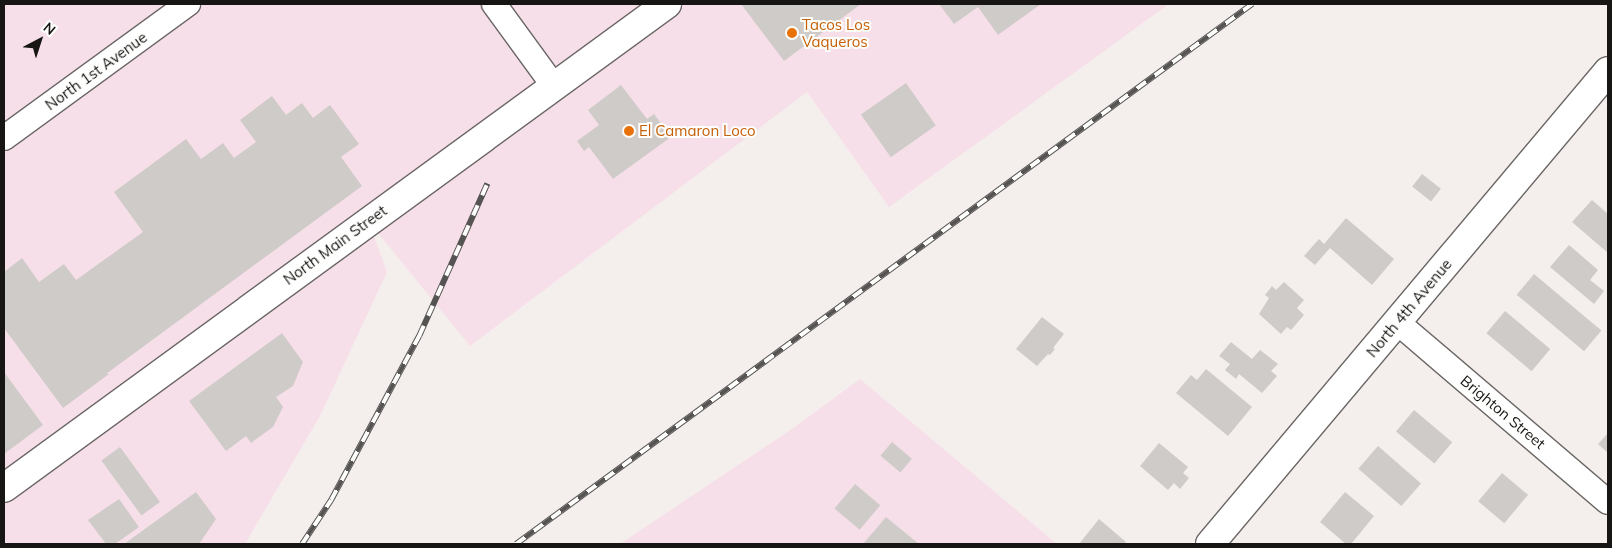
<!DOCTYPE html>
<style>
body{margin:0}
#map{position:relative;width:1612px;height:548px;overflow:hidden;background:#f4efed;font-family:Mulish,sans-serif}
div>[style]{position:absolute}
.commercial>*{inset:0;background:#f7dfe9}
.building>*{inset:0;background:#cfcbc8;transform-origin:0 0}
.roads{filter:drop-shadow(1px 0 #6b6765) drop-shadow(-1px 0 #6b6765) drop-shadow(0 1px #6b6765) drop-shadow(0 -1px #6b6765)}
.minor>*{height:24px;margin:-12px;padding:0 12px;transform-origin:12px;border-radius:12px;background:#fff}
.tertiary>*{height:28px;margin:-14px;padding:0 14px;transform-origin:14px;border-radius:14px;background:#fff}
.rail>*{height:5.5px;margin-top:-2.75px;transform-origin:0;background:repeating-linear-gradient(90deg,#fefefd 0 11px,#565453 0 22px);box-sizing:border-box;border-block:1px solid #565453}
.dots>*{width:14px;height:14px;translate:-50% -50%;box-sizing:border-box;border:2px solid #fefefd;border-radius:50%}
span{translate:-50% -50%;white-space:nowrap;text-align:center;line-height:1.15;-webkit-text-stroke:4px #fefefd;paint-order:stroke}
.food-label{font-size:15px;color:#c56008}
.left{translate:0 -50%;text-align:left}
.street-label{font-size:15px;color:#171615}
.frame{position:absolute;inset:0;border:5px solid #171615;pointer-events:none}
.north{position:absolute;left:15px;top:15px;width:50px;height:50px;-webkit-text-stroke:4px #fefefd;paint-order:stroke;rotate:40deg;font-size:14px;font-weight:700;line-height:20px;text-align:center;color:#171615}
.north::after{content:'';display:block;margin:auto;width:18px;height:22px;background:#171615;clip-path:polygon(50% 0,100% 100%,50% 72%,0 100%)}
</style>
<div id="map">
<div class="commercial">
<i style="clip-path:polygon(4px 4px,1169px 4px,889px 207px,807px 92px,470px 346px,369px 222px,387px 272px,320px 416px,245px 544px,4px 544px)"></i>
<i style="clip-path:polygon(860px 379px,1057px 544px,620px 544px,792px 429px)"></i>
</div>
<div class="building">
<i style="clip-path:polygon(741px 4px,861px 4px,784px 61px)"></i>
<i style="clip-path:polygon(939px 4px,1041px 4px,998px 35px,978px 7px,954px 24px)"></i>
<i style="left:906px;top:83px;width:52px;height:55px;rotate:55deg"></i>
<i style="clip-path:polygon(621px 85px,647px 119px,654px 114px,671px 137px,613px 179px,589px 147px,584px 151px,577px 141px,599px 125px,588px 110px)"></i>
<i style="clip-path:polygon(272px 96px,286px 115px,302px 103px,313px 118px,330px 105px,359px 144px,341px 157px,362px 186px,106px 374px,109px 374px,63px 408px,4px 328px,4px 272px,22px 258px,39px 282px,64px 264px,76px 280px,143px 232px,114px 192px,186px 139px,201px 159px,223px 143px,234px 158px,256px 142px,240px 120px)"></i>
<i style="left:1422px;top:174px;width:24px;height:16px;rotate:38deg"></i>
<i style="clip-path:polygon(1592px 200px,1608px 214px,1608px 253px,1572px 222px)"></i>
<i style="clip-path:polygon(1346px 218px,1394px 259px,1372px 285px,1330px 248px,1315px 265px,1304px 256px,1319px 239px,1324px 244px)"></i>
<i style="clip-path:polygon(1569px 245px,1598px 270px,1590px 280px,1604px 291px,1594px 304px,1550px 267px)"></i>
<i style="left:1534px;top:274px;width:88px;height:27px;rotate:40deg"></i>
<i style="clip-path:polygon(1284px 282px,1304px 300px,1297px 308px,1304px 315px,1291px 330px,1287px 327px,1281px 334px,1259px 314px,1269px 298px,1265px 295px,1272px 286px,1276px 290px)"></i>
<i style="left:1505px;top:311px;width:59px;height:29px;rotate:40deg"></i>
<i style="clip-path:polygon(1042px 317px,1064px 334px,1053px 348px,1055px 349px,1050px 355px,1048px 354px,1037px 366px,1016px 349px)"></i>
<i style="clip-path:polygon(282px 333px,303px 362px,293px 386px,276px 397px,283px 407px,273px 427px,251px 443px,246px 436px,226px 451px,189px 401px)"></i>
<i style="clip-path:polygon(1231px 342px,1252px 359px,1260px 350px,1278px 364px,1271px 371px,1277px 376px,1262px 393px,1239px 374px,1236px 379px,1225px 370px,1230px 364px,1219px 356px)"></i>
<i style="clip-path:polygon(1206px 369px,1252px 407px,1228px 436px,1176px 393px,1191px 375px,1197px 380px)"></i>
<i style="clip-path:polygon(4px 372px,43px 425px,4px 454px)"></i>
<i style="left:1414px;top:410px;width:50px;height:28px;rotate:40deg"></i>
<i style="clip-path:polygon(1608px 433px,1608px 453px,1598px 444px)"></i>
<i style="left:892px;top:442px;width:26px;height:18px;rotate:40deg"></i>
<i style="clip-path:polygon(1159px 443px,1188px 467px,1183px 473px,1189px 478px,1180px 489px,1174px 483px,1168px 490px,1140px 466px)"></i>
<i style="left:1378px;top:446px;width:57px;height:30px;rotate:41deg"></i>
<i style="left:120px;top:447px;width:68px;height:23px;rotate:54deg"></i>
<i style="left:1502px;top:473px;width:34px;height:37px;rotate:40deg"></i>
<i style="left:855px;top:484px;width:33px;height:32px;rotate:40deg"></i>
<i style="clip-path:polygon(196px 492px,216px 519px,199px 544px,124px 544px)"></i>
<i style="clip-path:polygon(1345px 492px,1374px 516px,1351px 544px,1346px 544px,1320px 522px)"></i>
<i style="clip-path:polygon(119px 499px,139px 527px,115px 544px,106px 544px,88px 520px)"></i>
<i style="clip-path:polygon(886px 517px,919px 544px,863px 544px)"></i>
<i style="clip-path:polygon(1099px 519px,1126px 542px,1124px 544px,1079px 544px)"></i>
</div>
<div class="roads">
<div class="minor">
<i style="left:494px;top:4px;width:100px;rotate:53.9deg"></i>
<i style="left:4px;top:138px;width:228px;rotate:-36.1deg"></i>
<i style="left:1397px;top:322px;width:277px;rotate:40.5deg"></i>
</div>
<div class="tertiary">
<i style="left:4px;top:488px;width:821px;rotate:-36.13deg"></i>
<i style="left:1210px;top:544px;width:618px;rotate:-49.92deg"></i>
</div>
</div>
<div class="rail">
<i style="left:302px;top:544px;width:53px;rotate:-56.6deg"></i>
<i style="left:331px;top:500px;width:186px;rotate:-61.8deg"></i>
<i style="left:419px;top:336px;width:167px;rotate:-65.9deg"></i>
<i style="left:516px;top:544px;width:913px;rotate:-36.27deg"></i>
</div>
<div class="dots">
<i style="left:792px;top:33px;background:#e8710a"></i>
<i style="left:629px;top:131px;background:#e8710a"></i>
</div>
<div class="food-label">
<span class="left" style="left:802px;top:33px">Tacos Los<br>Vaqueros</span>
<span class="left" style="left:639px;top:131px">El Camaron Loco</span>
</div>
<div class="street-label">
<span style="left:96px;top:71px;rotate:-36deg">North 1st Avenue</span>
<span style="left:335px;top:245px;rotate:-36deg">North Main Street</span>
<span style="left:1409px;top:308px;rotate:-50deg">North 4th Avenue</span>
<span style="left:1503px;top:412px;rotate:40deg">Brighton Street</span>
</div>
<div class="frame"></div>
<div class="north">N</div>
</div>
